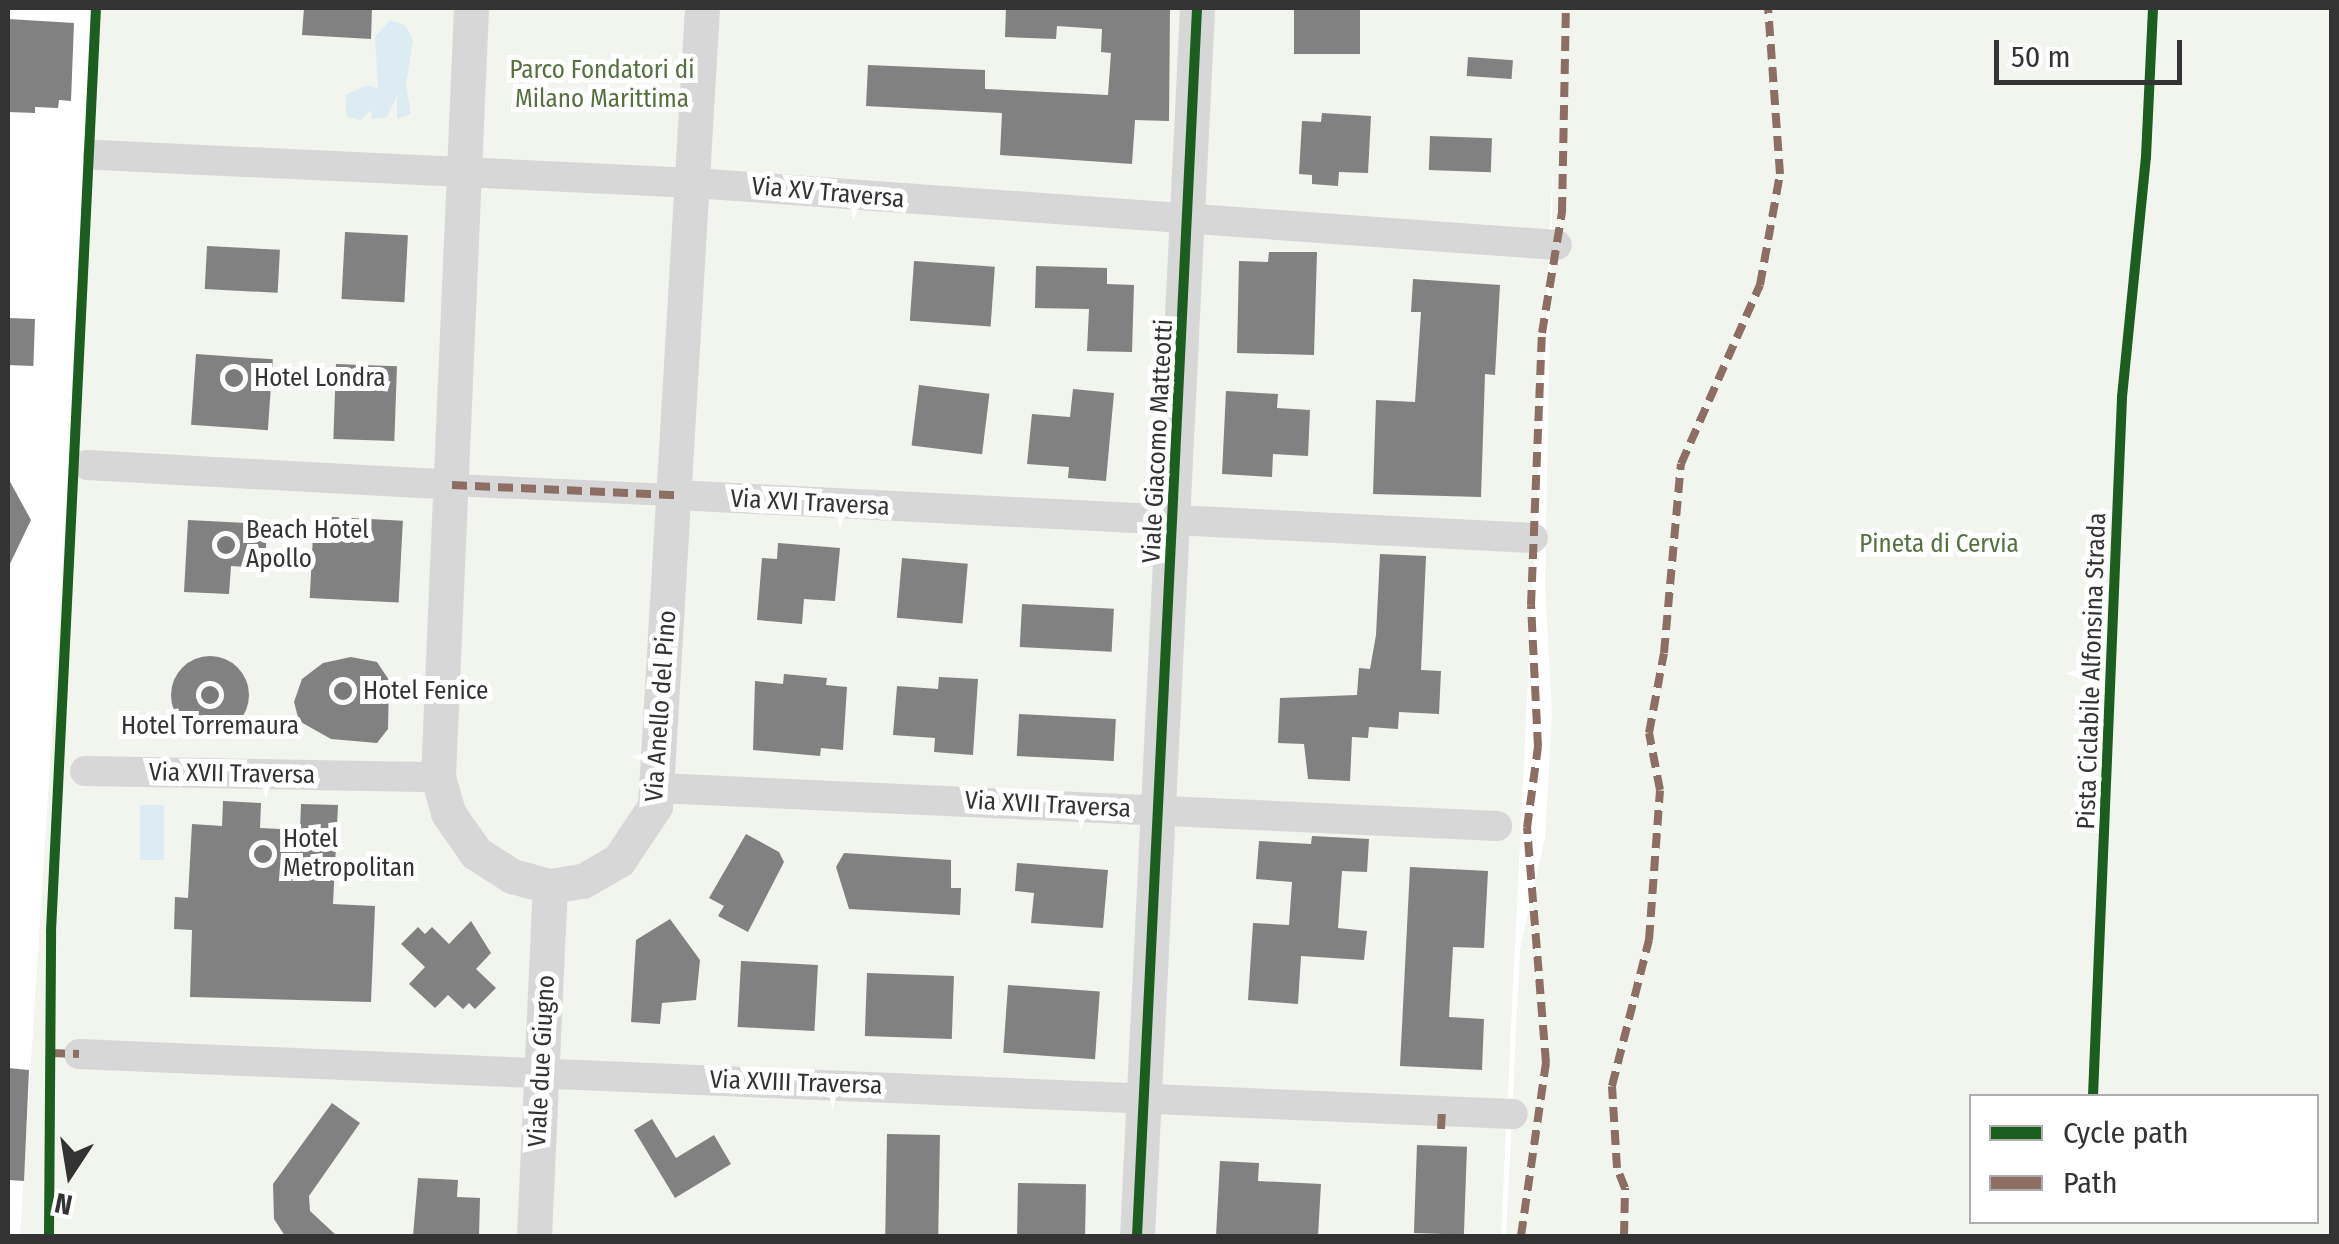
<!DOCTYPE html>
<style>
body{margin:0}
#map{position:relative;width:2339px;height:1244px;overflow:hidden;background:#fff;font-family:"Fira Sans Condensed",sans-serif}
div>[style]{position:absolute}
.green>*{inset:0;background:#f1f5ed}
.water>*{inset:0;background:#ddebf3;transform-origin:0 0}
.building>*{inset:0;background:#818181;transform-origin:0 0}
.round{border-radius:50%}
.pedestrian>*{height:22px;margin:-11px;padding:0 11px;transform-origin:11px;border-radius:11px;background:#d7d7d7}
.minor>*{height:30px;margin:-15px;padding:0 15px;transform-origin:15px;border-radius:15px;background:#d7d7d7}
.tertiary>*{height:35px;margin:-17.5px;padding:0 17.5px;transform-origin:17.5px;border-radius:17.5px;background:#d7d7d7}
.quiet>*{height:8px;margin-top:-4px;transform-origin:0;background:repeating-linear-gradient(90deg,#8d6e63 0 15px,transparent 0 23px)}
.cycleway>*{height:10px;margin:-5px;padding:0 5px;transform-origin:5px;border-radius:5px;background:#1b5e20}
.dots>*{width:28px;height:28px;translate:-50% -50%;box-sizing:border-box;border:5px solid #fff;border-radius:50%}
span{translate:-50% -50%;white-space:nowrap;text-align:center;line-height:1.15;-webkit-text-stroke:10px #fff;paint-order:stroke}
.park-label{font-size:25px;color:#56703f}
.street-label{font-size:25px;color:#333}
.poi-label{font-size:25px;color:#333}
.left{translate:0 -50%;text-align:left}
.frame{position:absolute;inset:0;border:10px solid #333;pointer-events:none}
.legend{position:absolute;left:1969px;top:1094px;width:350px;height:130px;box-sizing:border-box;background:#fff;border:2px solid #adadad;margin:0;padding:12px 18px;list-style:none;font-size:30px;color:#333}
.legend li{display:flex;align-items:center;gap:20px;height:50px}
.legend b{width:50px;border:2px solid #adadad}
.north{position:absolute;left:20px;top:1124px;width:100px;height:100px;-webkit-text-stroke:8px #fff;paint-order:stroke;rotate:192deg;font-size:28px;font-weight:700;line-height:40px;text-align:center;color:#333}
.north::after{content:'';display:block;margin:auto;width:35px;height:45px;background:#333;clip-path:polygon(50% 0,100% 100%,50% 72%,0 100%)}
.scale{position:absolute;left:1994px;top:40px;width:188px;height:45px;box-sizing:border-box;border:5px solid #333;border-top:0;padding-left:12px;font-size:30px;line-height:35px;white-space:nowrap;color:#333;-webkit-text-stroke:8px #fff;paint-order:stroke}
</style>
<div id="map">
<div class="green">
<i style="clip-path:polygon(evenodd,98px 8px,2331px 8px,2331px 1236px,1506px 1236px,1520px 949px,1545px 838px,1552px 715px,1545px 584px,1553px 163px,1501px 1236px,20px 1236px,98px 8px,1972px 1096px,2316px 1096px,2316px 1222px,1972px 1222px,1972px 1096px)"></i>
</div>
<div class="water">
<i style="clip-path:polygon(390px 20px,405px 25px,413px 40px,406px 85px,411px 114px,397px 119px,397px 96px,387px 117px,371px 119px,372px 110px,360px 120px,347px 117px,345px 95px,367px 85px,378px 89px,375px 37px)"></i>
<i style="left:140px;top:805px;width:24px;height:55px"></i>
</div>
<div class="building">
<i style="clip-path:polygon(304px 8px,372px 8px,371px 39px,302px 35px)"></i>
<i style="clip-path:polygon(1006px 8px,1170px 8px,1169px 121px,1135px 120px,1132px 164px,1000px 155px,1002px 113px,866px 106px,868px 65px,985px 70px,985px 89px,1108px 95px,1111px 53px,1101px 52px,1102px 29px,1057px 26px,1056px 39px,1005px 37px)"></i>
<i style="left:1294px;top:8px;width:66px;height:46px"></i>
<i style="clip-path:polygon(8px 19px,74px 23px,71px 101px,59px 100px,58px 108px,35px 107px,35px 113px,8px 112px)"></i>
<i style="left:1468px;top:57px;width:45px;height:19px;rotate:4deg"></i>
<i style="clip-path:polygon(1322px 113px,1371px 116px,1368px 173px,1339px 172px,1338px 186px,1312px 184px,1312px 175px,1299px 174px,1302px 121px,1321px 122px)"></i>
<i style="left:1430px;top:136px;width:62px;height:34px;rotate:2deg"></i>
<i style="left:345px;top:232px;width:63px;height:67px;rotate:3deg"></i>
<i style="left:207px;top:246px;width:73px;height:43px;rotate:3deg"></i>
<i style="clip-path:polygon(1269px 252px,1317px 252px,1314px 355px,1237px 353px,1239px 261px,1268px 262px)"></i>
<i style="left:914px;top:261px;width:81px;height:60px;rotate:4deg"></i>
<i style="clip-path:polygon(1036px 266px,1107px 268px,1107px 284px,1134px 285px,1132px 352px,1087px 351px,1089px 309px,1035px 308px)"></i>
<i style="clip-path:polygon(1413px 279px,1500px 285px,1495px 375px,1485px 374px,1481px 497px,1373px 494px,1376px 400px,1415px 402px,1421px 312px,1411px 312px)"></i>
<i style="left:8px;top:318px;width:27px;height:47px;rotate:2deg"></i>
<i style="left:196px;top:354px;width:77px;height:71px;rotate:4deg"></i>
<i style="left:336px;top:364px;width:61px;height:75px;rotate:2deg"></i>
<i style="left:919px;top:385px;width:71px;height:61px;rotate:7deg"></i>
<i style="clip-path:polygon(1073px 389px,1114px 393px,1106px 481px,1068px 478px,1069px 467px,1027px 464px,1032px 414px,1070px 417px)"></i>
<i style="clip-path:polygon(1226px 391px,1278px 394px,1277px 408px,1310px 410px,1308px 456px,1273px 454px,1272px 477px,1222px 474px)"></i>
<i style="clip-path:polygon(8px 478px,31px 520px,8px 568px)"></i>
<i style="left:314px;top:516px;width:89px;height:82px;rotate:3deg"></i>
<i style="clip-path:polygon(188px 520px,267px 524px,265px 568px,231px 566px,229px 594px,184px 592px)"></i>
<i style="clip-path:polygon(778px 543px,840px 548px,835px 601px,804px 599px,802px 624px,757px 620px,762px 558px,777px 559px)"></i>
<i style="clip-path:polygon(1380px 554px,1426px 556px,1421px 670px,1441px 671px,1439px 714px,1399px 712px,1398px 729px,1369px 727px,1368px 738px,1352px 737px,1350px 781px,1308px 779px,1304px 744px,1278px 743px,1280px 698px,1357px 695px,1359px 668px,1370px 669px,1376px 635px)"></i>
<i style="left:902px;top:558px;width:66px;height:60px;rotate:5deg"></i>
<i style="left:1022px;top:604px;width:92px;height:43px;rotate:3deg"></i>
<i class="round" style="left:171px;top:656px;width:78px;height:78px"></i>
<i style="clip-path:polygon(351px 657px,377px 662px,389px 680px,388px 729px,377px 743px,331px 739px,299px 721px,294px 702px,302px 679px,323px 663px)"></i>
<i style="clip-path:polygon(784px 674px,827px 678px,826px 685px,847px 687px,843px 750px,821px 748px,820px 756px,753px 750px,755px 681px,783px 684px)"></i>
<i style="clip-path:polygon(939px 677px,978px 679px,973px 755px,934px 752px,935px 738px,893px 735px,897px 686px,938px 689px)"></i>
<i style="left:1019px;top:714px;width:97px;height:42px;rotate:3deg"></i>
<i style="clip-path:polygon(223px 801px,261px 803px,260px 828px,300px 830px,301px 804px,338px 805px,333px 904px,375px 906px,371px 1002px,190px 997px,192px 930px,174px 929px,175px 897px,188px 898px,192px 824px,222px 826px)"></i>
<i style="clip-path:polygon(746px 834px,779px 852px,784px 862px,748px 932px,718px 916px,724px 906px,709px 898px)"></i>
<i style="clip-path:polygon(1312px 836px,1369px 839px,1367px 872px,1342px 871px,1338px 928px,1367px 931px,1364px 960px,1301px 956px,1298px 1004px,1248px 1000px,1253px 923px,1289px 925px,1292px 882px,1256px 879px,1259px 841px,1311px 844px)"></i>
<i style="clip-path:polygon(844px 853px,951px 860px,951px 888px,961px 888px,960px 915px,849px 909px,836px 867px)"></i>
<i style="clip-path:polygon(1017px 863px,1108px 870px,1103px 928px,1031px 923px,1034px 893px,1015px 891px)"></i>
<i style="clip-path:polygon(1410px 867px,1488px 871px,1484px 948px,1453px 947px,1449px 1017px,1484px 1019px,1482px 1070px,1400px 1066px)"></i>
<i style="clip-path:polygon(670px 919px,700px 960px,696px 1000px,662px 1003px,660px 1024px,631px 1022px,636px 940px)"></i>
<i style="clip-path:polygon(471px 921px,491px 953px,476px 969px,496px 988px,475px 1009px,469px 1003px,463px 1009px,448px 995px,435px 1008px,409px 984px,425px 967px,401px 944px,418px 927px,425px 934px,432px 927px,449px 944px)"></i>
<i style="left:741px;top:961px;width:77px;height:66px;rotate:3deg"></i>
<i style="left:867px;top:973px;width:87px;height:63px;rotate:2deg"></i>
<i style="left:1008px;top:985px;width:92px;height:68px;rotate:4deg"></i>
<i style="clip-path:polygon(8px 1068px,29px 1070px,24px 1181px,8px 1180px)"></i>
<i style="clip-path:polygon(332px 1103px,360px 1123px,309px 1196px,310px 1211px,337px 1236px,285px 1236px,274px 1219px,273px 1184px)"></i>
<i style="clip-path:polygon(652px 1119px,676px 1158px,714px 1135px,731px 1164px,675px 1198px,634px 1130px)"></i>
<i style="left:887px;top:1134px;width:53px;height:102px;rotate:1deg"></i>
<i style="left:1417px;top:1145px;width:50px;height:88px;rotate:2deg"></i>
<i style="clip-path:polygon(1220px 1161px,1259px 1163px,1258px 1181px,1321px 1184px,1318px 1236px,1216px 1236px)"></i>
<i style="clip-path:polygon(418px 1178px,458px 1180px,457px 1197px,480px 1198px,479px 1236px,413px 1236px)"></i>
<i style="left:1018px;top:1183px;width:68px;height:53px;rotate:1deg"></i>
</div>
<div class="pedestrian">
<i style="left:452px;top:485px;width:224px;rotate:2.6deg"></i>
</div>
<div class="minor">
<i style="left:98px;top:155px;width:597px;rotate:2.69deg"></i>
<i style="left:694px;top:183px;width:865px;rotate:4.11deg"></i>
<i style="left:87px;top:465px;width:366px;rotate:3.1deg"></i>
<i style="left:676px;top:495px;width:858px;rotate:2.87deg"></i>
<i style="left:85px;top:771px;width:353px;rotate:1deg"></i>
<i style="left:658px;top:788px;width:840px;rotate:2.59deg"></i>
<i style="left:79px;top:1054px;width:1435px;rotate:2.4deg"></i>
</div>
<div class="tertiary">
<i style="left:471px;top:8px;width:770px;rotate:92.46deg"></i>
<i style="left:438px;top:777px;width:37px;rotate:74deg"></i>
<i style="left:448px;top:813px;width:49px;rotate:55deg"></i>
<i style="left:476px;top:853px;width:43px;rotate:32.6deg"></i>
<i style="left:512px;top:876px;width:39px;rotate:15deg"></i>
<i style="left:550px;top:886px;width:33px;rotate:-9deg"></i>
<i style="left:583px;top:881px;width:42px;rotate:-30.3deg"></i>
<i style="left:619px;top:860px;width:65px;rotate:-56.3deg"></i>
<i style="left:655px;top:806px;width:799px;rotate:-86.63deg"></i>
<i style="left:534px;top:1236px;width:350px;rotate:-87.4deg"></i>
<i style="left:1137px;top:1236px;width:1229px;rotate:-87.2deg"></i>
</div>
<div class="quiet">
<i style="left:452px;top:485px;width:224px;rotate:2.6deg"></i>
<i style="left:50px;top:1053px;width:29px;rotate:2deg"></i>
<i style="left:1441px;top:1129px;width:20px;rotate:-87deg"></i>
<i style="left:1521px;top:1236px;width:175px;rotate:-81.8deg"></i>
<i style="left:1546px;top:1063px;width:236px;rotate:-94.6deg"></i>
<i style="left:1527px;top:828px;width:82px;rotate:-82.3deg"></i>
<i style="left:1538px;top:747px;width:142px;rotate:-92.8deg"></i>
<i style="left:1531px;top:605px;width:272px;rotate:-87.7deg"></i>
<i style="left:1542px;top:333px;width:123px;rotate:-80.6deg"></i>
<i style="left:1562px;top:212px;width:204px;rotate:-88.9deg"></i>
<i style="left:1624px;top:1236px;width:48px;rotate:-88.8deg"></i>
<i style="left:1625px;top:1188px;width:22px;rotate:-112deg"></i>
<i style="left:1617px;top:1168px;width:82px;rotate:-93.5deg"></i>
<i style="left:1612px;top:1086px;width:151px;rotate:-75.8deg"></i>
<i style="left:1649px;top:940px;width:150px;rotate:-85.8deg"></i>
<i style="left:1660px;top:790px;width:58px;rotate:-100.9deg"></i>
<i style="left:1649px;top:733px;width:81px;rotate:-79.4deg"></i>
<i style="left:1664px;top:653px;width:190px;rotate:-84.9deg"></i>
<i style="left:1681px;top:464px;width:196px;rotate:-66.2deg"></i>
<i style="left:1760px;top:285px;width:113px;rotate:-79.8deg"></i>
<i style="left:1780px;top:174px;width:166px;rotate:-94.1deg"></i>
</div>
<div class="cycleway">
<i style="left:2093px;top:1096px;width:700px;rotate:-87.62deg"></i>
<i style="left:2122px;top:397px;width:241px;rotate:-84.3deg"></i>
<i style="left:2146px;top:157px;width:149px;rotate:-87.3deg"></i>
<i style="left:49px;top:1236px;width:305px;rotate:-89.6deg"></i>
<i style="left:51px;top:931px;width:924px;rotate:-87.21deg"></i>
<i style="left:1137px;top:1236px;width:1229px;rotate:-87.2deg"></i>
</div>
<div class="dots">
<i style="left:234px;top:378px;background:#7a7a7a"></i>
<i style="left:226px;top:545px;background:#7a7a7a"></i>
<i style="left:343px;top:691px;background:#7a7a7a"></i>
<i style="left:210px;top:695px;background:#7a7a7a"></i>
<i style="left:263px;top:854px;background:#7a7a7a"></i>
</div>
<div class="park-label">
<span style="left:602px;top:85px">Parco Fondatori di<br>Milano Marittima</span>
<span style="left:1939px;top:544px">Pineta di Cervia</span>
</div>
<div class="street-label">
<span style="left:828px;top:193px;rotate:5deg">Via XV Traversa</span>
<span style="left:1158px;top:441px;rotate:-87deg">Viale Giacomo Matteotti</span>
<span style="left:810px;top:503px;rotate:3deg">Via XVI Traversa</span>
<span style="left:2092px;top:671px;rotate:-88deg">Pista Ciclabile Alfonsina Strada</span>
<span style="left:661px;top:706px;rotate:-86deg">Via Anello del Pino</span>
<span style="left:232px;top:774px;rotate:1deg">Via XVII Traversa</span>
<span style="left:1048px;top:805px;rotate:3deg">Via XVII Traversa</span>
<span style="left:542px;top:1061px;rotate:-87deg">Viale due Giugno</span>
<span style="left:796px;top:1083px;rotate:2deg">Via XVIII Traversa</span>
</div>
<div class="poi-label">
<span class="left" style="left:254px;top:378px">Hotel Londra</span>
<span class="left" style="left:246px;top:545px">Beach Hotel<br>Apollo</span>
<span class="left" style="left:363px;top:691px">Hotel Fenice</span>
<span style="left:210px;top:726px">Hotel Torremaura</span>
<span class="left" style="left:283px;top:854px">Hotel<br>Metropolitan</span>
</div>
<div class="frame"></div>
<ul class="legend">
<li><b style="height:12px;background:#1b5e20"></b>Cycle path</li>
<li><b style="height:12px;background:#8d6e63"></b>Path</li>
</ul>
<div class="north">N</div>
<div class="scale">50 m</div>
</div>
